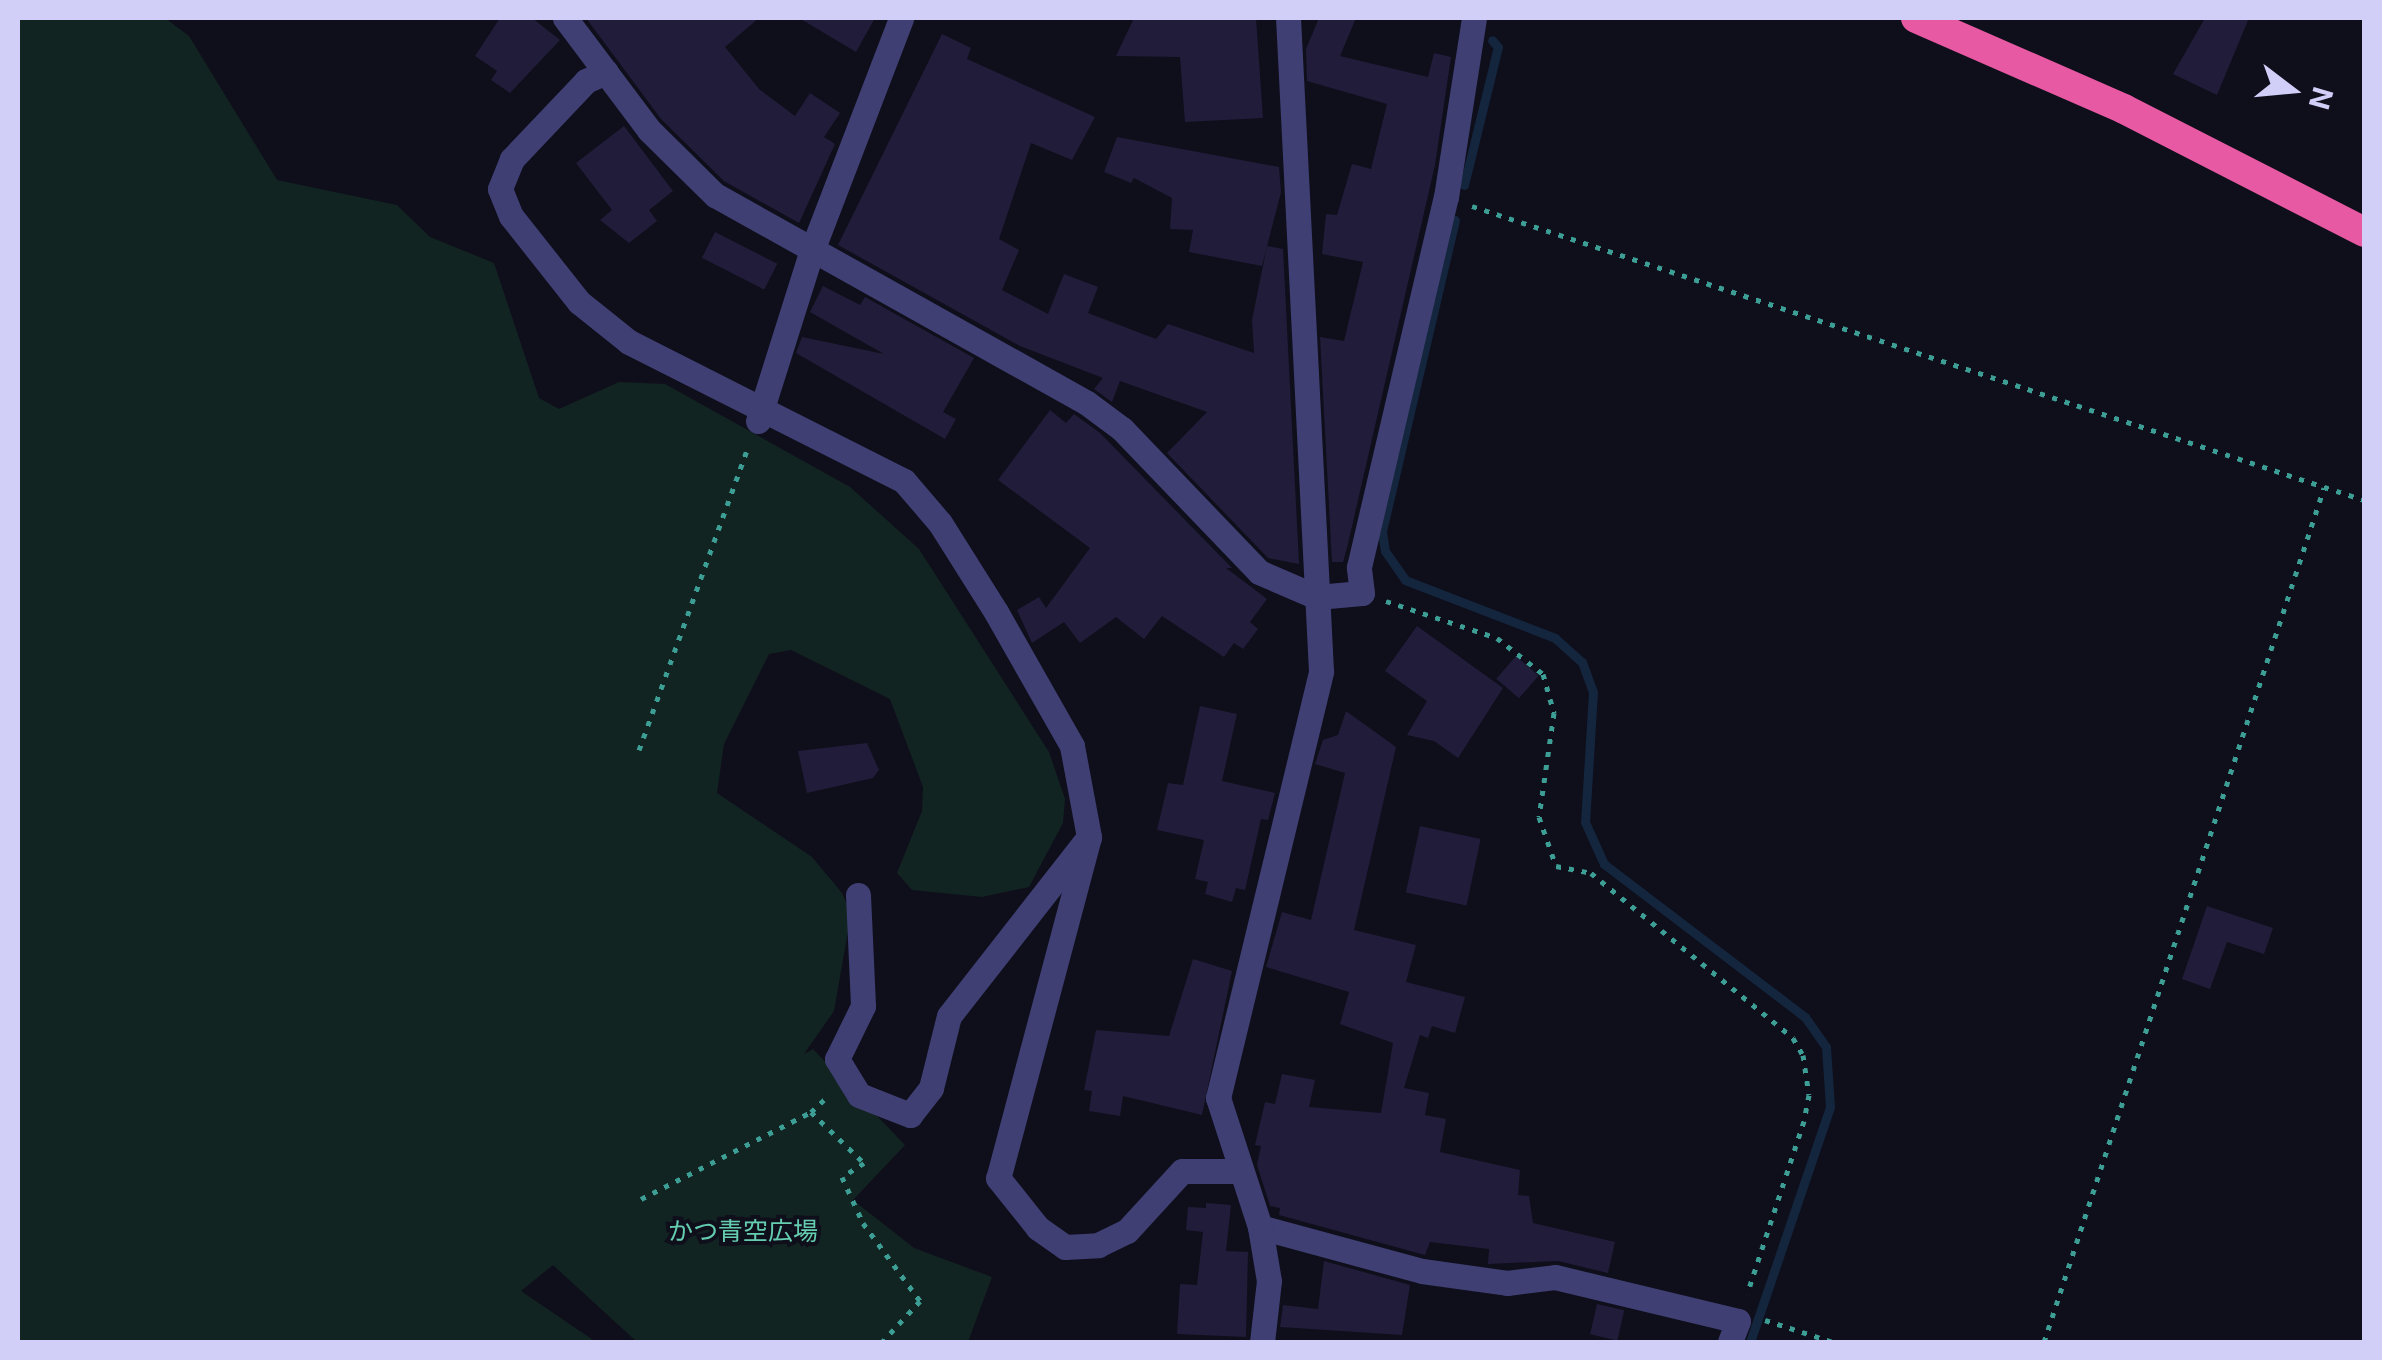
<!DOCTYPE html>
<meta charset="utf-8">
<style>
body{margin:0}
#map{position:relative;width:2382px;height:1360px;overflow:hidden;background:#0f0e1b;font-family:Inter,"Noto Sans JP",sans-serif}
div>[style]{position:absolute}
.green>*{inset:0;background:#122422}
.stream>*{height:9px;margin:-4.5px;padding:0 4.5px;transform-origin:4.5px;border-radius:4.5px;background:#14263e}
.building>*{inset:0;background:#211c39;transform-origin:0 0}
.path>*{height:5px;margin-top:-2.5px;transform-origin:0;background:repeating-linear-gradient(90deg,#3c9e94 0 5px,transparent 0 13px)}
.street>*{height:25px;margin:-12.5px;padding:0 12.5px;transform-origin:12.5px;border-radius:12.5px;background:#3f3f74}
.highway>*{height:30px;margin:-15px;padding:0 15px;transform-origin:15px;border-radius:15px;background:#e859a4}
span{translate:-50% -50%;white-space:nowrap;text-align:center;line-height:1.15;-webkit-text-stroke:8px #0f0e1b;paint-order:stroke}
.park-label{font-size:25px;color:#65cdaf}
.frame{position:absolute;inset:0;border:20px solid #d1cef8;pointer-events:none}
.north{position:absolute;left:2242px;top:40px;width:100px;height:100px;-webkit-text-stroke:8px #0f0e1b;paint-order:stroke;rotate:106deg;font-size:28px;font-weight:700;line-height:40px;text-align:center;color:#d1cef8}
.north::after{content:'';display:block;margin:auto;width:35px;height:45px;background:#d1cef8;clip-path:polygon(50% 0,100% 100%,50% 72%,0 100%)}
</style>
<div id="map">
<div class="green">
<i style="clip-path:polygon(18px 18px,165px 18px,189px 36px,277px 180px,397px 205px,430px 237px,494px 263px,539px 398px,559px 409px,619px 382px,665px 384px,850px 487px,919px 549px,1049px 752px,1065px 799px,1063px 823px,1029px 887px,982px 897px,912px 890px,897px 873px,922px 811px,923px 787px,890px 699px,791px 650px,769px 654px,724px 744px,717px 793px,812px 857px,842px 893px,851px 914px,834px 1011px,804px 1054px,813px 1049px,905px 1145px,853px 1200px,914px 1248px,992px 1277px,968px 1342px,637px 1342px,553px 1265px,521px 1291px,596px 1342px,18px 1342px)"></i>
</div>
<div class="stream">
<i style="left:1464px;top:185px;width:142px;rotate:-76.2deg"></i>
<i style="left:1498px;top:47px;width:9px;rotate:-131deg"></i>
<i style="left:1455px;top:220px;width:320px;rotate:103.2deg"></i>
<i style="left:1382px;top:532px;width:19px;rotate:81deg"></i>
<i style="left:1385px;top:551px;width:35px;rotate:55deg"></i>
<i style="left:1405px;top:580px;width:161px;rotate:21.1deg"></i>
<i style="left:1555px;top:638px;width:36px;rotate:42deg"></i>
<i style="left:1582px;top:662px;width:32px;rotate:70deg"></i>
<i style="left:1593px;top:692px;width:130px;rotate:93.5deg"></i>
<i style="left:1585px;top:822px;width:46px;rotate:65.7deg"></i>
<i style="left:1604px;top:864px;width:253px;rotate:37.3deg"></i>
<i style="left:1805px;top:1017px;width:37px;rotate:55deg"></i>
<i style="left:1826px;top:1047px;width:60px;rotate:86.2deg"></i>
<i style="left:1830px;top:1107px;width:248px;rotate:108.8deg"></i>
</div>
<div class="building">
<i style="clip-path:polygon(500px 18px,532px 18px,560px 40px,510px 93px,491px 80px,497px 71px,475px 56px)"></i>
<i style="clip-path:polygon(586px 18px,759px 18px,725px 47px,759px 89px,795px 116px,810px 93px,840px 113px,824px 137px,835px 144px,799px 223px,724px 181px,661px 119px)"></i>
<i style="clip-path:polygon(799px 18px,875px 18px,856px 52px)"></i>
<i style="clip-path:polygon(1134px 18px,1256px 18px,1263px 118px,1185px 122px,1180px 57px,1116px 56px)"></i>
<i style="clip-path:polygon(1319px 18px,1356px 18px,1340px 56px,1428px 77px,1434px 53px,1451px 57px,1435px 165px,1347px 548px,1343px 562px,1332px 562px,1320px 337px,1344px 341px,1363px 262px,1322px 254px,1326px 214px,1337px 215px,1352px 164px,1371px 169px,1387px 104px,1307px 81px,1306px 49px)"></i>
<i style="clip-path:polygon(2205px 18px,2249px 18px,2217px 95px,2173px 74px)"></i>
<i style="clip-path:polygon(942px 34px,971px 48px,967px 59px,1095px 117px,1072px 160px,1031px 143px,999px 239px,1019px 250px,1002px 290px,1048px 314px,1064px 274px,1098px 287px,1088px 313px,1156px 339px,1168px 324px,1254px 353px,1252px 320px,1267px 246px,1283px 249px,1299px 564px,1268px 558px,1167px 453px,1207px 412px,1120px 381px,1112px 402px,1094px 389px,1103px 378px,1020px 346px,838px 245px)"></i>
<i style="clip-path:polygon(624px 126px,673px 191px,649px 210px,657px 221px,629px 243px,600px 220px,612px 210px,576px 163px)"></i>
<i style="clip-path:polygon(1117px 137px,1279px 167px,1281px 192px,1262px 266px,1189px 252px,1193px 230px,1170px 229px,1172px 198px,1134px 178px,1131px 183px,1104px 172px)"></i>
<i style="left:715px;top:232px;width:70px;height:29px;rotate:27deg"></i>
<i style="clip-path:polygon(823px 286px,860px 305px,865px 297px,974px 358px,943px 412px,956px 419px,945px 439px,796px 353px,802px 337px,884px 354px,810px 312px)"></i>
<i style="clip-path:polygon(1050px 410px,1066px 423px,1074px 414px,1100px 433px,1232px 568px,1226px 568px,1267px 599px,1250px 622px,1258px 629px,1243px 649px,1234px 643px,1224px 657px,1162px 616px,1144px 639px,1116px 617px,1080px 643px,1064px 622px,1032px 643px,1017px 610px,1039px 597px,1046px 608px,1090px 548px,998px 480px)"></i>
<i style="clip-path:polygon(1417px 626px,1503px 688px,1458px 758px,1434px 741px,1407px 735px,1427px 701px,1385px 671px)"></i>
<i style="left:1516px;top:656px;width:30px;height:30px;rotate:41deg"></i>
<i style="clip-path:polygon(1200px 706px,1237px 714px,1222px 781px,1275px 793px,1268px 820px,1261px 819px,1245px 890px,1236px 888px,1232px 902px,1205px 894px,1208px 882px,1195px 879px,1204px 840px,1157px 830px,1168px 783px,1183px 785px)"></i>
<i style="clip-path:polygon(1346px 711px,1396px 747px,1354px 930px,1416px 945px,1406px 982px,1465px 997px,1455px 1033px,1432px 1026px,1428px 1038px,1420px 1035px,1404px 1088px,1429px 1093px,1425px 1115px,1446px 1119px,1440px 1152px,1520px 1170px,1518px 1195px,1529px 1196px,1533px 1223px,1615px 1242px,1608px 1273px,1558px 1261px,1488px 1264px,1489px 1249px,1430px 1242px,1425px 1255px,1279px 1215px,1280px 1208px,1270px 1206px,1257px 1165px,1261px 1146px,1255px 1145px,1265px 1102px,1275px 1104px,1282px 1074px,1315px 1080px,1309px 1107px,1381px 1113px,1393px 1043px,1340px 1024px,1349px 992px,1266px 967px,1282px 912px,1311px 920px,1345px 773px,1315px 764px,1323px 740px,1338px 735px)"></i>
<i style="clip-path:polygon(867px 743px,879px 770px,873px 778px,807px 793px,798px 751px)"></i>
<i style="left:1420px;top:826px;width:62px;height:68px;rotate:12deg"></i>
<i style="clip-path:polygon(2207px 906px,2273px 928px,2264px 954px,2227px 942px,2210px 989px,2182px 979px)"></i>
<i style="clip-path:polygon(1193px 959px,1232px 971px,1202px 1115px,1123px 1096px,1120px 1116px,1089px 1111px,1092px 1091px,1084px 1090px,1096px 1030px,1169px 1036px)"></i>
<i style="clip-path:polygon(1206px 1203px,1231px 1205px,1226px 1251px,1248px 1252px,1246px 1337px,1177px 1334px,1180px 1284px,1197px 1285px,1203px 1232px,1186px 1230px,1188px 1207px,1206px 1208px)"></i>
<i style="clip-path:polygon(1324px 1261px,1410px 1285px,1402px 1335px,1280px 1327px,1283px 1305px,1318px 1309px)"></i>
<i style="left:1597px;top:1304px;width:28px;height:31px;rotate:13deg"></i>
</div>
<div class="path">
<i style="left:1472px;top:206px;width:939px;rotate:18.24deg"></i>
<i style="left:1386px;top:601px;width:117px;rotate:18.4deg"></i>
<i style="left:1497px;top:638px;width:58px;rotate:38deg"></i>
<i style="left:1543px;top:674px;width:41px;rotate:74.2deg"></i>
<i style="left:1554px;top:713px;width:105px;rotate:98.2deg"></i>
<i style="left:1539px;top:817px;width:52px;rotate:70.9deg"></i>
<i style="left:1556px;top:866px;width:36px;rotate:11deg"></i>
<i style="left:1591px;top:873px;width:261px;rotate:39.2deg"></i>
<i style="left:1793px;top:1038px;width:20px;rotate:60deg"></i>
<i style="left:1803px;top:1055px;width:40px;rotate:81.5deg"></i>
<i style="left:1809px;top:1095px;width:26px;rotate:101deg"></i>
<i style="left:1804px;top:1121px;width:182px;rotate:108.2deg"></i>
<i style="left:639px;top:750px;width:322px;rotate:-70.2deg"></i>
<i style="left:811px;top:1112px;width:74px;rotate:43.9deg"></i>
<i style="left:864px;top:1163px;width:26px;rotate:148deg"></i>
<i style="left:842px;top:1177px;width:51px;rotate:65.5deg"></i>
<i style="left:863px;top:1223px;width:97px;rotate:53.8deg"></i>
<i style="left:920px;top:1301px;width:56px;rotate:132.8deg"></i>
<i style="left:641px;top:1199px;width:191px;rotate:-27.1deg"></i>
<i style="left:811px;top:1112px;width:26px;rotate:-43deg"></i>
<i style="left:1765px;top:1320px;width:71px;rotate:17.9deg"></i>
<i style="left:2044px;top:1342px;width:899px;rotate:-71.85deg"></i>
</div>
<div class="street">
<i style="left:565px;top:18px;width:140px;rotate:53.1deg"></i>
<i style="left:649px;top:130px;width:93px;rotate:44.6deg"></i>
<i style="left:715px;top:195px;width:426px;rotate:29.2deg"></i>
<i style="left:1087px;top:403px;width:44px;rotate:36.6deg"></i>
<i style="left:1122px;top:429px;width:198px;rotate:46.2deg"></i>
<i style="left:1259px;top:572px;width:63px;rotate:23.3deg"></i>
<i style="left:1317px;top:597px;width:45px;rotate:-5.1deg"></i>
<i style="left:1362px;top:593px;width:26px;rotate:-97deg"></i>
<i style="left:1359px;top:567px;width:380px;rotate:-76.8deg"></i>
<i style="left:1446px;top:197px;width:181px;rotate:-81.1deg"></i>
<i style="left:606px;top:72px;width:22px;rotate:156deg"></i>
<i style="left:586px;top:81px;width:108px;rotate:133.5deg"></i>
<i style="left:512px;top:159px;width:32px;rotate:112deg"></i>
<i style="left:500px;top:189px;width:29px;rotate:68deg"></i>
<i style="left:511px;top:216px;width:110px;rotate:51.7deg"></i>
<i style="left:579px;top:302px;width:64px;rotate:38.7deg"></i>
<i style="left:629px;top:342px;width:308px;rotate:26.8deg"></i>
<i style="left:904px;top:481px;width:55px;rotate:49.4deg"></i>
<i style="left:940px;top:523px;width:105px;rotate:57.8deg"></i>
<i style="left:996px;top:612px;width:154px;rotate:60.4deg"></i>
<i style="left:1072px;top:746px;width:93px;rotate:79.4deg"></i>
<i style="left:758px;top:421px;width:176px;rotate:-72.5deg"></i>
<i style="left:811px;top:253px;width:252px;rotate:-69deg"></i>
<i style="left:858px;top:895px;width:111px;rotate:87.4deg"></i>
<i style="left:863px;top:1006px;width:59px;rotate:116.1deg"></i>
<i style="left:837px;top:1059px;width:42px;rotate:58.6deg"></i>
<i style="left:859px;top:1095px;width:55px;rotate:21.4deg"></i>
<i style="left:910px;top:1115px;width:34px;rotate:-52deg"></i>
<i style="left:931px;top:1088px;width:74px;rotate:-76deg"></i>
<i style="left:949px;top:1016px;width:227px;rotate:-52deg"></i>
<i style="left:1089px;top:837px;width:353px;rotate:104.9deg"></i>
<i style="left:998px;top:1178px;width:64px;rotate:51.3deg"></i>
<i style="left:1038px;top:1228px;width:33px;rotate:35deg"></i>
<i style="left:1065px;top:1247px;width:33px;rotate:-3deg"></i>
<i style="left:1098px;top:1245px;width:32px;rotate:-26deg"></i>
<i style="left:1127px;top:1231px;width:81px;rotate:-47.5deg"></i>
<i style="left:1182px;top:1171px;width:55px"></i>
<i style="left:1260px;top:1227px;width:168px;rotate:15.2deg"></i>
<i style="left:1422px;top:1271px;width:86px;rotate:8deg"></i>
<i style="left:1507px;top:1283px;width:48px;rotate:-7.1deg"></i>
<i style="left:1555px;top:1277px;width:188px;rotate:13.5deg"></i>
<i style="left:1738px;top:1321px;width:22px;rotate:111deg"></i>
<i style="left:1262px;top:1342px;width:61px;rotate:-83.5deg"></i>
<i style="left:1269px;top:1281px;width:55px;rotate:-99.5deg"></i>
<i style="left:1260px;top:1227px;width:136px;rotate:-108deg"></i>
<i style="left:1218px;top:1098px;width:439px;rotate:-76.4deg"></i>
<i style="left:1321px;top:671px;width:654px;rotate:-92.89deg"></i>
</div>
<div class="highway">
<i style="left:1916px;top:18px;width:227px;rotate:23.6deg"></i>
<i style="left:2124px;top:109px;width:270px;rotate:27.1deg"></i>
</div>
<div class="park-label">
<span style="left:743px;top:1231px">かつ青空広場</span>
</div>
<div class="frame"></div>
<div class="north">N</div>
</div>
